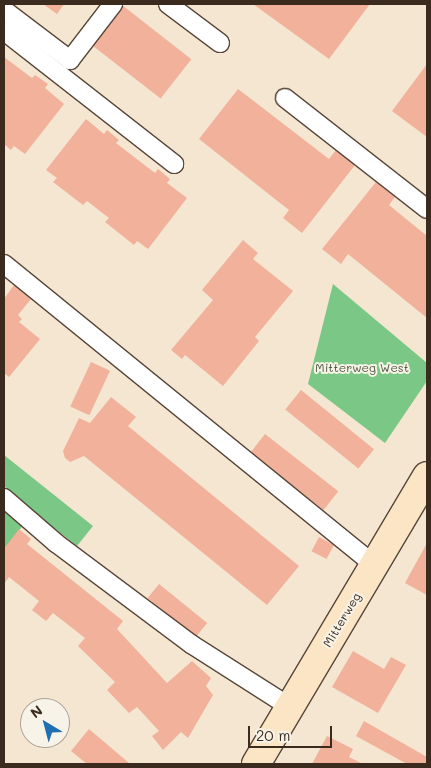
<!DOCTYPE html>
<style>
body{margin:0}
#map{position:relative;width:431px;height:768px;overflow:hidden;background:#f5e6d2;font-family:Mali,sans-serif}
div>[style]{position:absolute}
.green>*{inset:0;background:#7bc786}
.building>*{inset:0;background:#f1b19a;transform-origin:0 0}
.roads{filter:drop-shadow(1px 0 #574639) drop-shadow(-1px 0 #574639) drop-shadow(0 1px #574639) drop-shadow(0 -1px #574639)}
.lane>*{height:18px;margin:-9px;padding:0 9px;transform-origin:9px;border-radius:9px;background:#fff}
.secondary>*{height:28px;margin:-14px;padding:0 14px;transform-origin:14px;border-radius:14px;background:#fce5c4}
span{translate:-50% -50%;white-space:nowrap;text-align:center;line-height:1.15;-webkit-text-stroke:4px #f7f3e8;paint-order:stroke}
.park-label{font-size:12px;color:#4e593d}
.street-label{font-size:12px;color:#3b2a1e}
.frame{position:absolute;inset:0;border:5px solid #3b2a1e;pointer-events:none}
.north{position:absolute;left:20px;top:698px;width:50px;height:50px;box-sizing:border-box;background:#f7f3e8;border:1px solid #aca397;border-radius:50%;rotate:323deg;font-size:14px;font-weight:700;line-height:20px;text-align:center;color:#3b2a1e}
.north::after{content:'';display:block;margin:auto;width:18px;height:22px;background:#1f6fb2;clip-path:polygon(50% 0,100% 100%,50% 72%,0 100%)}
.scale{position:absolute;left:248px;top:726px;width:84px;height:22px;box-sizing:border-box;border:2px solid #3b2a1e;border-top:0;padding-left:6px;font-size:15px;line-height:18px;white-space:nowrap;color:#3b2a1e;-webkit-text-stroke:4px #f7f3e8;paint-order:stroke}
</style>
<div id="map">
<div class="green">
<i style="clip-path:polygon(333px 284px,427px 363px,427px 381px,385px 443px,308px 384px)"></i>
<i style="clip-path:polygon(4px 455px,93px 526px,77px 546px,34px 512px,4px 549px,4px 495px,8px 490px,4px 486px)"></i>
</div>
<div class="building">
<i style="clip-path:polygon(43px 4px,64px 4px,57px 14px)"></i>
<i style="clip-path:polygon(253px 4px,370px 4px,329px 59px)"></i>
<i style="left:122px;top:5px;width:88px;height:50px;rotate:38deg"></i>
<i style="clip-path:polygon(4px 57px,32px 78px,35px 75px,48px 84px,45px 88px,64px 104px,25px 154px,14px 146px,11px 150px,4px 144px)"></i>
<i style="clip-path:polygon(427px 64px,427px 137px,392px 111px)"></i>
<i style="clip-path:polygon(238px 89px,329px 159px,336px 150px,355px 165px,302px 233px,283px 218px,289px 210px,199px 139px)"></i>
<i style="clip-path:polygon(86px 119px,104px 134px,107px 130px,119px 140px,116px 143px,155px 173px,158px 169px,170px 179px,167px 183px,187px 198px,148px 249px,137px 241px,134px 245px,105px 222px,109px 218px,87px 201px,83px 205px,53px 182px,57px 178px,46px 170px)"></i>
<i style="clip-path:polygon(376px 182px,395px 197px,389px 205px,427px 236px,427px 318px,348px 254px,341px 264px,322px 249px)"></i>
<i style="clip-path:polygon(243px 240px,258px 253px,253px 259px,293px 291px,255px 337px,259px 341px,223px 386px,185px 355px,182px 359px,171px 350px,213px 300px,202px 290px)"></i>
<i style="clip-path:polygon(14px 285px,31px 299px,18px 315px,22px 319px,19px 322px,40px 339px,9px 377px,4px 373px,4px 299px)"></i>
<i style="left:91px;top:362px;width:21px;height:49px;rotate:25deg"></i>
<i style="left:301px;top:390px;width:94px;height:25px;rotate:39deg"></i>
<i style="clip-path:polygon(111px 397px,136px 417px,128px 426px,299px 566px,267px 605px,84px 456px,70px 462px,65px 458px,63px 451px,79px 418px,90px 423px)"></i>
<i style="left:265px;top:434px;width:93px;height:24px;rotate:38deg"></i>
<i style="clip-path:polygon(19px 529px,31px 539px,27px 544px,123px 621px,117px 629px,167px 683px,192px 661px,211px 678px,206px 686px,213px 695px,188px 738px,181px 732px,163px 750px,152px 736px,159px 731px,137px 707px,129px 713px,107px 690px,115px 682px,78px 646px,85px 638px,53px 613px,46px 621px,32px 610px,39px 601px,9px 577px,4px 584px,4px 549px)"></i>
<i style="left:319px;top:537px;width:17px;height:16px;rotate:28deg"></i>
<i style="clip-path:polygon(427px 543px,427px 595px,405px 583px)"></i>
<i style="left:159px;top:584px;width:62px;height:18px;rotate:39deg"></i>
<i style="clip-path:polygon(353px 651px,384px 669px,391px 657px,406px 665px,378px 713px,332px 687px)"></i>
<i style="clip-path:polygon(364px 721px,427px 757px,427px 764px,407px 764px,356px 736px)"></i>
<i style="clip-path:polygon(89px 729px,129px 763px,87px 764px,71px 751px)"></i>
<i style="clip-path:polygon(327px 736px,353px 749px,349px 757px,363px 764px,312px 764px)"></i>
</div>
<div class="roads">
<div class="lane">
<i style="left:168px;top:4px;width:65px;rotate:36.9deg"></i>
<i style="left:4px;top:10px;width:83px;rotate:37.1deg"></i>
<i style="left:70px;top:60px;width:71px;rotate:-52.5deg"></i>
<i style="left:4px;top:31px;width:216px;rotate:38deg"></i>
<i style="left:285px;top:98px;width:180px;rotate:38deg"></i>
<i style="left:4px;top:264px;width:478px;rotate:39.1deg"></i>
<i style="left:4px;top:498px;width:69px;rotate:40.9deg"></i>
<i style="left:56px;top:543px;width:169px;rotate:36.8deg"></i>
<i style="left:191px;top:644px;width:117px;rotate:32.5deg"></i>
</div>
<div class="secondary">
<i style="left:256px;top:764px;width:335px;rotate:-59.3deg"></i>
</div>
</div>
<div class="park-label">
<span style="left:362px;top:368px">Mitterweg West</span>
</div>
<div class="street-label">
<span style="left:342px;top:620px;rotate:-59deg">Mitterweg</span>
</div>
<div class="frame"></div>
<div class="north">N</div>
<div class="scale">20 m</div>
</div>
